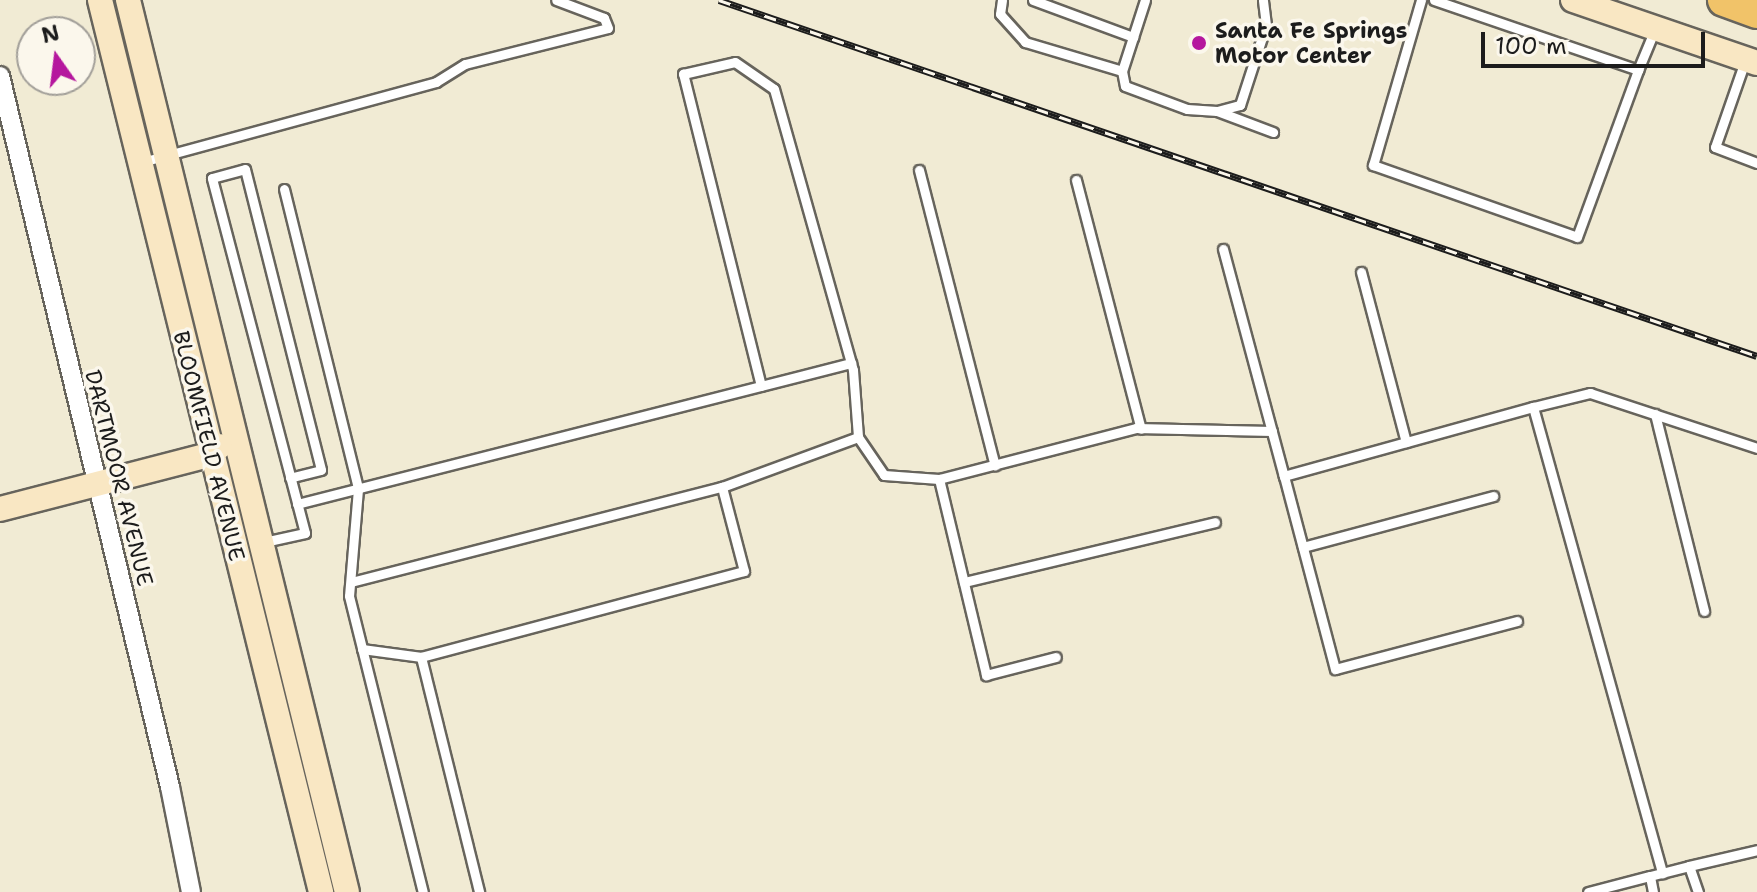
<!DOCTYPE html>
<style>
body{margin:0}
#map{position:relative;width:1757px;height:892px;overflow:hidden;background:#f1ebd4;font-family:"Shantell Sans",sans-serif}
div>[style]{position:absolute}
.roads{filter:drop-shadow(2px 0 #67645c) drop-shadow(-2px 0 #67645c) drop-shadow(0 2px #67645c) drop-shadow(0 -2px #67645c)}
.lane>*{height:9px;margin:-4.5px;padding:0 4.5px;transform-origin:4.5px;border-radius:4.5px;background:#fff}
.street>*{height:18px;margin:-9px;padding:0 9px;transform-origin:9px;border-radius:9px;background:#fff}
.secondary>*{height:24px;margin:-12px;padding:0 12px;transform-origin:12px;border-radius:12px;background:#f9e7c3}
.highway>*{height:32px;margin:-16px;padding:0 16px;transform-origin:16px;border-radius:16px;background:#f1c369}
.rail>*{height:7px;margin-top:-3.5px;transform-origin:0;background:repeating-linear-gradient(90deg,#fbf7ec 0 12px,#1c1c1c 0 24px);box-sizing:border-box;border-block:2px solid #1c1c1c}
.dots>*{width:22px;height:22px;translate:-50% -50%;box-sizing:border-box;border:4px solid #fbf7ec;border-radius:50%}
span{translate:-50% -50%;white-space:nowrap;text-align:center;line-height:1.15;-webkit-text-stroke:7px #fbf7ec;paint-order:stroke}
.poi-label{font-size:22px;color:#1c1c1c;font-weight:700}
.left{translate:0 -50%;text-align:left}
.street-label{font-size:22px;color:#1c1c1c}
.north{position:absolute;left:16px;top:16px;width:80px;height:80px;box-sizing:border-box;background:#fbf7ec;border:2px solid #a29f99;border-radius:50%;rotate:346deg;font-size:22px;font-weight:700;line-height:32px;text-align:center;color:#1c1c1c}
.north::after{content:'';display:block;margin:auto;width:28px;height:36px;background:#b5179e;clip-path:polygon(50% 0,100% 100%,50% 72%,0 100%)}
.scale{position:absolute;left:1481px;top:32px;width:224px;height:36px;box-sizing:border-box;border:4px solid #1c1c1c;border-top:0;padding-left:10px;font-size:24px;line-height:28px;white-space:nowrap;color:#1c1c1c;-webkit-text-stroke:6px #fbf7ec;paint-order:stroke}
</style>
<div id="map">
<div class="roads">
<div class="lane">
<i style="left:1002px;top:0;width:14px;rotate:98deg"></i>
<i style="left:1000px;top:14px;width:38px;rotate:48deg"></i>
<i style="left:1025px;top:42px;width:101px;rotate:16.6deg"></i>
<i style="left:1033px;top:0;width:107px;rotate:20.3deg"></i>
<i style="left:1145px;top:0;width:75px;rotate:107.9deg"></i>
<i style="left:1122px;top:71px;width:15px;rotate:79deg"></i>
<i style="left:1125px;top:86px;width:66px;rotate:20.4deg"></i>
<i style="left:1187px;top:109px;width:30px;rotate:4deg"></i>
<i style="left:1217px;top:111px;width:24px;rotate:-15deg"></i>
<i style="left:1240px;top:105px;width:84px;rotate:-72deg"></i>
<i style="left:1266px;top:25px;width:25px;rotate:-97deg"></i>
<i style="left:1421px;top:0;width:172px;rotate:106.2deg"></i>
<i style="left:1373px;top:165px;width:216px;rotate:19.4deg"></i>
<i style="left:1577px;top:237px;width:178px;rotate:-69.9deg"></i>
<i style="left:1434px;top:0;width:216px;rotate:18.9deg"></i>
<i style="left:1638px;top:70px;width:44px;rotate:-67.5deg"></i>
<i style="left:1745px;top:61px;width:91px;rotate:109.2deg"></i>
<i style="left:1715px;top:147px;width:45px;rotate:20.9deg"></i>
<i style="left:1217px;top:111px;width:60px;rotate:20.6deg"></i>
<i style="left:142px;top:162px;width:305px;rotate:-15.2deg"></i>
<i style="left:436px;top:82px;width:34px;rotate:-32deg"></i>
<i style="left:465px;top:64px;width:147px;rotate:-14.1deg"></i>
<i style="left:608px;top:28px;width:11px;rotate:-112deg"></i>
<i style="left:604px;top:18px;width:51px;rotate:-159.4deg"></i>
<i style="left:919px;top:170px;width:305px;rotate:75.6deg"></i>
<i style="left:1076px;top:180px;width:257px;rotate:75.4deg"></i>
<i style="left:284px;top:189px;width:309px;rotate:76.1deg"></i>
<i style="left:358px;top:489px;width:107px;rotate:94.8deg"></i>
<i style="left:349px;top:596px;width:305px;rotate:76deg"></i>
<i style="left:1223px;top:249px;width:235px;rotate:75deg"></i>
<i style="left:1361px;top:272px;width:176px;rotate:75.2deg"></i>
<i style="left:761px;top:386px;width:322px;rotate:-104deg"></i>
<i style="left:683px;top:74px;width:53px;rotate:-13deg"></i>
<i style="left:735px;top:62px;width:47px;rotate:34.7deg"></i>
<i style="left:774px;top:89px;width:292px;rotate:74.3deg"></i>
<i style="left:853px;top:370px;width:67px;rotate:85.7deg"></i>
<i style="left:858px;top:437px;width:46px;rotate:55.6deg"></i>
<i style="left:884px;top:475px;width:55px;rotate:4.2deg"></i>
<i style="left:939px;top:479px;width:203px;rotate:-14.5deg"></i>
<i style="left:1136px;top:428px;width:136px;rotate:1.3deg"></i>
<i style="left:1533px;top:407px;width:59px;rotate:-13.8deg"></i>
<i style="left:1590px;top:393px;width:176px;rotate:18.2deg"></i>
<i style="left:1655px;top:414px;width:203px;rotate:76deg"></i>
<i style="left:939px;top:479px;width:202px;rotate:76.5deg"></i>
<i style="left:986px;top:675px;width:72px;rotate:-14.4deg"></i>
<i style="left:297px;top:504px;width:572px;rotate:-14.28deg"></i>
<i style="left:264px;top:542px;width:42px;rotate:-12.4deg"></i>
<i style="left:305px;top:533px;width:367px;rotate:-104.7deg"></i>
<i style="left:212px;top:178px;width:34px;rotate:-15deg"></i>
<i style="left:245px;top:169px;width:310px;rotate:75.8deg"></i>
<i style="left:321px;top:470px;width:32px;rotate:166deg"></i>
<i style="left:1303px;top:547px;width:197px;rotate:-15deg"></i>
<i style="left:351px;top:582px;width:383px;rotate:-14.4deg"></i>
<i style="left:722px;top:487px;width:145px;rotate:-20.2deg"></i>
<i style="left:964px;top:582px;width:258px;rotate:-13.4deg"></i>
<i style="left:1517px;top:621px;width:188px;rotate:165.2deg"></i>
<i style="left:1335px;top:669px;width:200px;rotate:-104.8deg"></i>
<i style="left:1284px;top:476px;width:258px;rotate:-15.5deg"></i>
<i style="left:1533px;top:407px;width:484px;rotate:74.5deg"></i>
<i style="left:362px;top:649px;width:60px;rotate:7.7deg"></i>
<i style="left:421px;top:657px;width:334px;rotate:-14.9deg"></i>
<i style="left:744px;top:571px;width:87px;rotate:-104.7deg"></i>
<i style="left:421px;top:657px;width:242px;rotate:76.1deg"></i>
<i style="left:1689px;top:866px;width:70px;rotate:-13.2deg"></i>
<i style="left:1588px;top:892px;width:64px;rotate:-14.5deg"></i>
<i style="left:1653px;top:892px;width:16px;rotate:-101deg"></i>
<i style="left:1650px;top:876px;width:40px;rotate:-14.4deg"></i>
<i style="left:1689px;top:866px;width:28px;rotate:71deg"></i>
</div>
<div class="street">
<i style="left:0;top:76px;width:731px;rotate:76.55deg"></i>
<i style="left:170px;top:787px;width:107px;rotate:78.7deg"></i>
</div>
<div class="secondary">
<i style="left:100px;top:0;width:919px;rotate:76.08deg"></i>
<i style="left:128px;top:0;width:918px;rotate:76.21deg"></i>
<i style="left:1573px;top:0;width:194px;rotate:18.9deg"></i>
<i style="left:0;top:509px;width:216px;rotate:-14.5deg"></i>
<i style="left:209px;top:455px;width:14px;rotate:-39deg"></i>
</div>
<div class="highway">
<i style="left:1724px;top:0;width:35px;rotate:20deg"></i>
</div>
</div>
<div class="rail">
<i style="left:719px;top:0;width:1097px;rotate:18.93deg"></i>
</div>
<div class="dots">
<i style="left:1199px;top:43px;background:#b5179e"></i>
</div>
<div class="poi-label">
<span class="left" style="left:1215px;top:43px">Santa Fe Springs<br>Motor Center</span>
</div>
<div class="street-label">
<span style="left:209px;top:446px;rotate:76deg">BLOOMFIELD AVENUE</span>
<span style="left:119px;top:478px;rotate:76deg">DARTMOOR AVENUE</span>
</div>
<div class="north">N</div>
<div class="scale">100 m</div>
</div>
